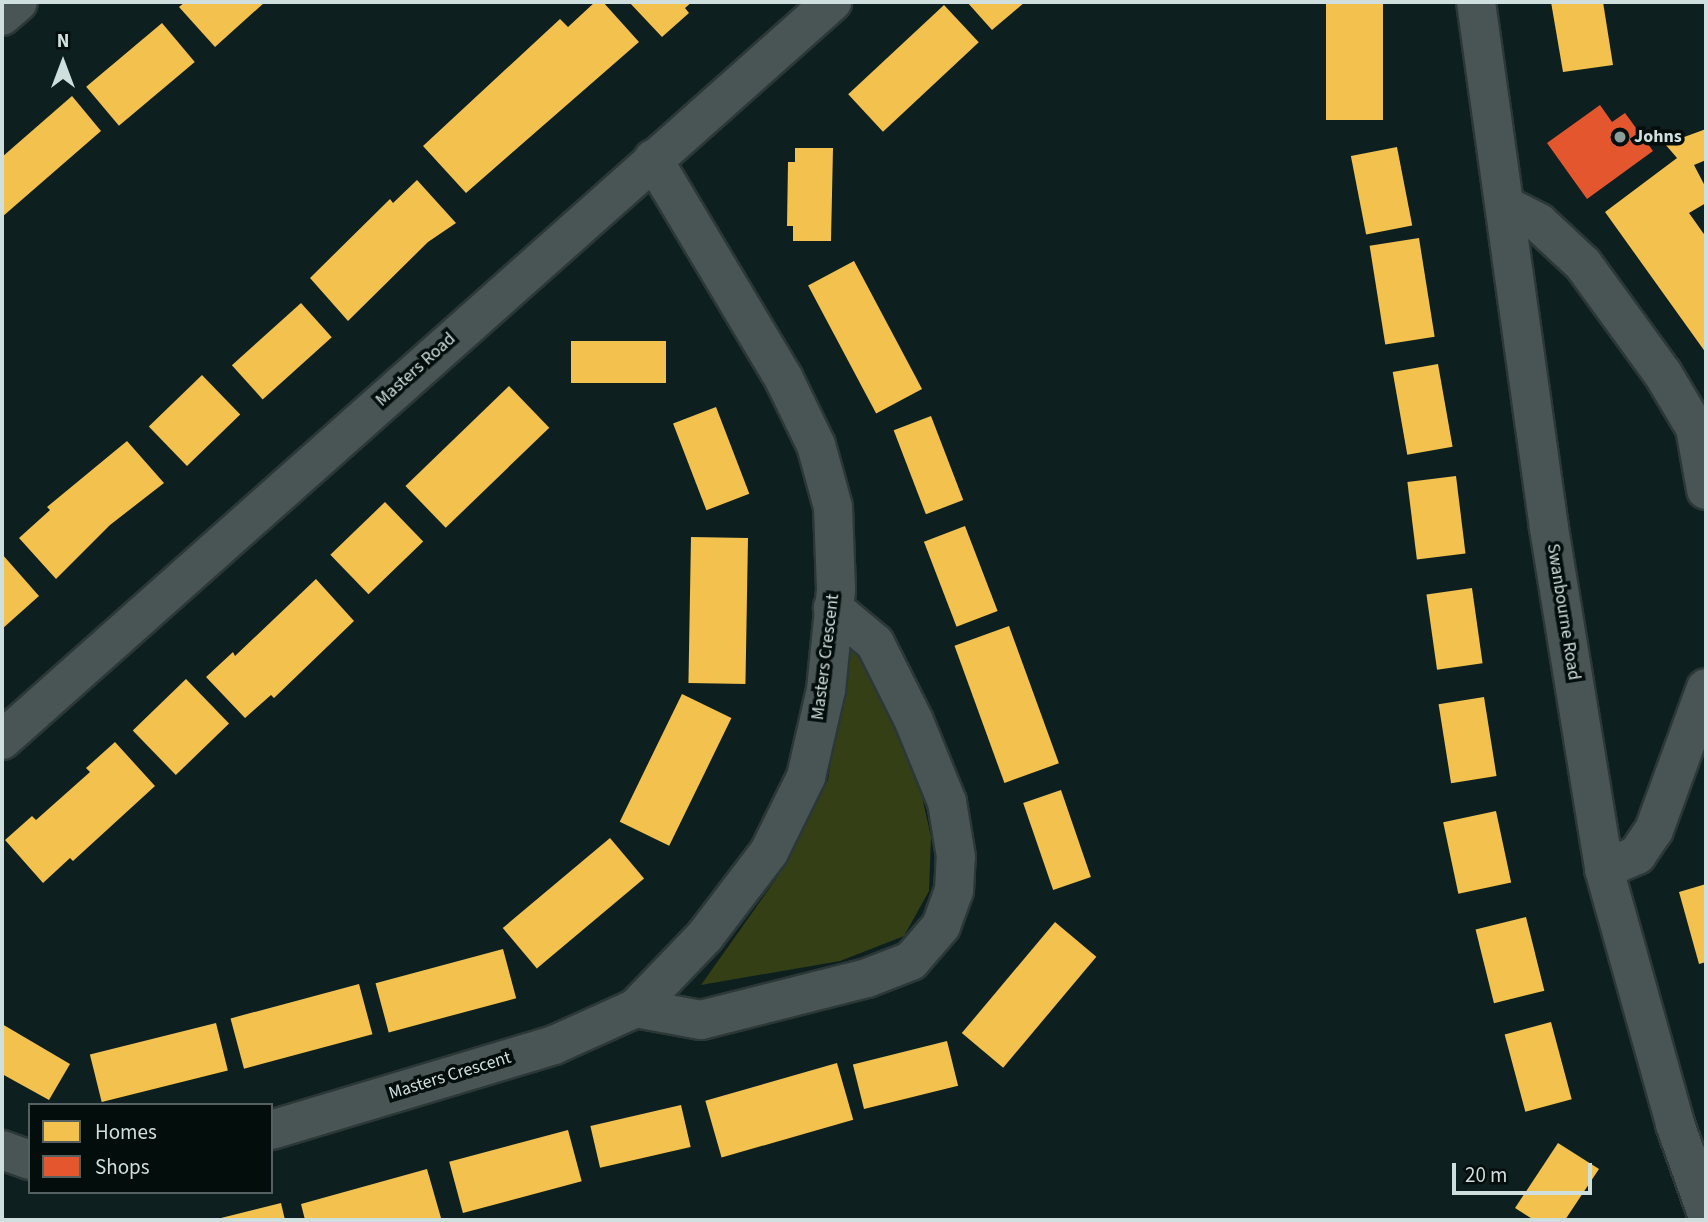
<!DOCTYPE html>
<style>
body{margin:0}
#map{position:relative;width:1708px;height:1222px;overflow:hidden;background:#0e1f1f;font-family:"Source Sans 3",sans-serif}
div>[style]{position:absolute}
.green>*{inset:0;background:#343f15}
.homes>*{inset:0;background:#f2c14e;transform-origin:0 0}
.shops>*{inset:0;background:#e4572e}
.roads{filter:drop-shadow(2px 0 #2c3837) drop-shadow(-2px 0 #2c3837) drop-shadow(0 2px #2c3837) drop-shadow(0 -2px #2c3837)}
.minor>*{height:38px;margin:-19px;padding:0 19px;transform-origin:19px;border-radius:19px;background:#485554}
.dots>*{width:19px;height:19px;translate:-50% -50%;box-sizing:border-box;border:4px solid #030d0c;border-radius:50%}
span{translate:-50% -50%;white-space:nowrap;text-align:center;line-height:1.15;-webkit-text-stroke:7px #030d0c;paint-order:stroke}
.poi-label{font-size:18px;color:#cedfdd;font-weight:700}
.left{translate:0 -50%;text-align:left}
.street-label{font-size:18px;color:#cedfdd}
.frame{position:absolute;inset:0;border:4px solid #cedfdd;pointer-events:none}
.legend{position:absolute;left:28px;top:1103px;width:245px;height:91px;box-sizing:border-box;background:#030d0c;border:2px solid #546160;margin:0;padding:9px 12px;list-style:none;font-size:21px;color:#cedfdd}
.legend li{display:flex;align-items:center;gap:14px;height:35px}
.legend b{width:35px;border:2px solid #546160}
.north{position:absolute;left:28px;top:28px;width:70px;height:70px;-webkit-text-stroke:5px #030d0c;paint-order:stroke;rotate:0deg;font-size:19px;font-weight:700;line-height:28px;text-align:center;color:#cedfdd}
.north::after{content:'';display:block;margin:auto;width:24px;height:32px;background:#cedfdd;clip-path:polygon(50% 0,100% 100%,50% 72%,0 100%)}
.scale{position:absolute;left:1452px;top:1163px;width:140px;height:32px;box-sizing:border-box;border:4px solid #cedfdd;border-top:0;padding-left:9px;font-size:21px;line-height:24px;white-space:nowrap;color:#cedfdd;-webkit-text-stroke:5px #030d0c;paint-order:stroke}
</style>
<div id="map">
<div class="green">
<i style="clip-path:polygon(849px 649px,871px 663px,915px 765px,931px 837px,929px 891px,904px 936px,840px 961px,701px 985px,776px 879px,828px 780px)"></i>
</div>
<div class="homes">
<i style="clip-path:polygon(185px 2px,265px 2px,215px 47px,179px 7px)"></i>
<i style="clip-path:polygon(595px 2px,603px 2px,639px 42px,466px 193px,423px 146px,560px 19px,568px 27px)"></i>
<i style="clip-path:polygon(629px 2px,692px 2px,685px 8px,689px 13px,662px 37px)"></i>
<i style="clip-path:polygon(967px 2px,1025px 2px,992px 30px)"></i>
<i style="left:1326px;top:2px;width:57px;height:118px"></i>
<i style="clip-path:polygon(1551px 2px,1603px 2px,1613px 65px,1563px 72px)"></i>
<i style="left:944px;top:5px;width:51px;height:131px;rotate:47deg"></i>
<i style="left:162px;top:23px;width:51px;height:99px;rotate:50deg"></i>
<i style="clip-path:polygon(72px 96px,101px 131px,2px 217px,2px 157px)"></i>
<i style="clip-path:polygon(1706px 129px,1706px 160px,1694px 165px,1706px 188px,1706px 203px,1689px 213px,1706px 237px,1706px 353px,1605px 212px,1677px 158px,1665px 144px)"></i>
<i style="left:1397px;top:147px;width:80px;height:47px;rotate:79deg"></i>
<i style="clip-path:polygon(795px 148px,833px 148px,831px 241px,793px 241px,793px 226px,787px 226px,788px 162px,795px 162px)"></i>
<i style="clip-path:polygon(417px 180px,456px 223px,428px 242px,348px 321px,310px 278px,390px 199px,393px 203px)"></i>
<i style="left:1419px;top:238px;width:100px;height:50px;rotate:81deg"></i>
<i style="left:854px;top:261px;width:145px;height:52px;rotate:62deg"></i>
<i style="left:301px;top:303px;width:46px;height:93px;rotate:48deg"></i>
<i style="left:571px;top:341px;width:95px;height:42px"></i>
<i style="left:1438px;top:364px;width:84px;height:46px;rotate:80deg"></i>
<i style="left:202px;top:375px;width:55px;height:74px;rotate:46deg"></i>
<i style="left:509px;top:386px;width:58px;height:144px;rotate:46deg"></i>
<i style="left:716px;top:407px;width:93px;height:46px;rotate:69deg"></i>
<i style="left:931px;top:416px;width:90px;height:40px;rotate:69deg"></i>
<i style="clip-path:polygon(127px 441px,164px 483px,110px 525px,56px 579px,19px 538px,50px 510px,47px 507px)"></i>
<i style="left:1456px;top:476px;width:78px;height:49px;rotate:83deg"></i>
<i style="left:385px;top:502px;width:55px;height:76px;rotate:46deg"></i>
<i style="left:965px;top:526px;width:91px;height:44px;rotate:69deg"></i>
<i style="left:691px;top:537px;width:57px;height:146px;rotate:1deg"></i>
<i style="clip-path:polygon(2px 554px,39px 596px,2px 629px)"></i>
<i style="clip-path:polygon(316px 579px,354px 621px,274px 698px,271px 695px,245px 718px,206px 677px,233px 652px,235px 656px)"></i>
<i style="left:1472px;top:588px;width:76px;height:46px;rotate:82deg"></i>
<i style="left:1009px;top:626px;width:146px;height:58px;rotate:70deg"></i>
<i style="left:186px;top:679px;width:62px;height:74px;rotate:46deg"></i>
<i style="left:682px;top:694px;width:55px;height:142px;rotate:26deg"></i>
<i style="left:1484px;top:697px;width:80px;height:46px;rotate:81deg"></i>
<i style="clip-path:polygon(115px 742px,155px 786px,73px 861px,70px 858px,43px 883px,5px 840px,32px 816px,36px 820px,90px 772px,86px 768px)"></i>
<i style="left:1061px;top:790px;width:92px;height:40px;rotate:71deg"></i>
<i style="left:1496px;top:811px;width:73px;height:54px;rotate:78deg"></i>
<i style="left:610px;top:838px;width:53px;height:140px;rotate:50deg"></i>
<i style="clip-path:polygon(1706px 884px,1706px 962px,1699px 964px,1679px 892px)"></i>
<i style="left:1526px;top:917px;width:76px;height:52px;rotate:76deg"></i>
<i style="left:1055px;top:922px;width:54px;height:145px;rotate:40deg"></i>
<i style="left:503px;top:949px;width:51px;height:132px;rotate:75deg"></i>
<i style="left:359px;top:984px;width:52px;height:133px;rotate:75deg"></i>
<i style="left:1551px;top:1022px;width:80px;height:48px;rotate:75deg"></i>
<i style="left:216px;top:1023px;width:49px;height:130px;rotate:76deg"></i>
<i style="clip-path:polygon(2px 1024px,70px 1064px,49px 1100px,2px 1074px)"></i>
<i style="left:947px;top:1041px;width:46px;height:97px;rotate:76deg"></i>
<i style="left:837px;top:1063px;width:59px;height:137px;rotate:74deg"></i>
<i style="left:681px;top:1105px;width:43px;height:93px;rotate:77deg"></i>
<i style="left:568px;top:1130px;width:53px;height:123px;rotate:75deg"></i>
<i style="clip-path:polygon(1558px 1143px,1599px 1169px,1565px 1220px,1534px 1220px,1515px 1208px)"></i>
<i style="clip-path:polygon(427px 1169px,441px 1218px,305px 1220px,301px 1204px)"></i>
<i style="clip-path:polygon(281px 1203px,285px 1220px,217px 1220px,217px 1219px)"></i>
</div>
<div class="shops">
<i style="clip-path:polygon(1600px 105px,1612px 122px,1625px 113px,1653px 151px,1587px 199px,1547px 143px)"></i>
</div>
<div class="roads">
<div class="minor">
<i style="left:1476px;top:2px;width:531px;rotate:82.1deg"></i>
<i style="left:1549px;top:528px;width:345px;rotate:80.8deg"></i>
<i style="left:1604px;top:869px;width:265px;rotate:74.4deg"></i>
<i style="left:1675px;top:1124px;width:92px;rotate:70.4deg"></i>
<i style="left:2px;top:16px;width:21px;rotate:-41deg"></i>
<i style="left:1506px;top:206px;width:37px;rotate:27deg"></i>
<i style="left:1539px;top:223px;width:60px;rotate:43deg"></i>
<i style="left:1583px;top:264px;width:136px;rotate:54deg"></i>
<i style="left:1663px;top:374px;width:63px;rotate:59.3deg"></i>
<i style="left:1695px;top:428px;width:63px;rotate:79.9deg"></i>
<i style="left:2px;top:740px;width:1111px;rotate:-41.64deg"></i>
<i style="left:1604px;top:869px;width:36px;rotate:-23deg"></i>
<i style="left:1637px;top:855px;width:30px;rotate:-56deg"></i>
<i style="left:1654px;top:830px;width:151px;rotate:-69.9deg"></i>
<i style="left:636px;top:1008px;width:66px;rotate:10.5deg"></i>
<i style="left:701px;top:1020px;width:171px;rotate:-14.2deg"></i>
<i style="left:867px;top:978px;width:47px;rotate:-21.1deg"></i>
<i style="left:911px;top:961px;width:46px;rotate:-49.4deg"></i>
<i style="left:941px;top:926px;width:37px;rotate:-70deg"></i>
<i style="left:954px;top:891px;width:34px;rotate:-87deg"></i>
<i style="left:956px;top:857px;width:56px;rotate:-99.3deg"></i>
<i style="left:947px;top:802px;width:87px;rotate:-112.2deg"></i>
<i style="left:914px;top:721px;width:87px;rotate:-116.6deg"></i>
<i style="left:875px;top:643px;width:55px;rotate:-140.2deg"></i>
<i style="left:271px;top:1130px;width:295px;rotate:-16.7deg"></i>
<i style="left:554px;top:1045px;width:90px;rotate:-24.3deg"></i>
<i style="left:636px;top:1008px;width:100px;rotate:-46.2deg"></i>
<i style="left:705px;top:936px;width:106px;rotate:-52.7deg"></i>
<i style="left:769px;top:852px;width:84px;rotate:-63.7deg"></i>
<i style="left:806px;top:777px;width:89px;rotate:-77.1deg"></i>
<i style="left:826px;top:690px;width:101px;rotate:-84.3deg"></i>
<i style="left:836px;top:589px;width:82px;rotate:-92.1deg"></i>
<i style="left:833px;top:507px;width:64px;rotate:-105.3deg"></i>
<i style="left:816px;top:445px;width:73px;rotate:-115.9deg"></i>
<i style="left:784px;top:379px;width:256px;rotate:-120.8deg"></i>
<i style="left:2px;top:1150px;width:30px;rotate:20deg"></i>
</div>
</div>
<div class="dots">
<i style="left:1620px;top:137px;background:#8b9c9a"></i>
</div>
<div class="poi-label">
<span class="left" style="left:1634px;top:137px">Johns</span>
</div>
<div class="street-label">
<span style="left:416px;top:370px;rotate:-42deg">Masters Road</span>
<span style="left:1563px;top:612px;rotate:81deg">Swanbourne Road</span>
<span style="left:826px;top:657px;rotate:-83deg">Masters Crescent</span>
<span style="left:450px;top:1076px;rotate:-17deg">Masters Crescent</span>
</div>
<div class="frame"></div>
<ul class="legend">
<li><b style="height:19px;background:#f2c14e"></b>Homes</li>
<li><b style="height:19px;background:#e4572e"></b>Shops</li>
</ul>
<div class="north">N</div>
<div class="scale">20 m</div>
</div>
